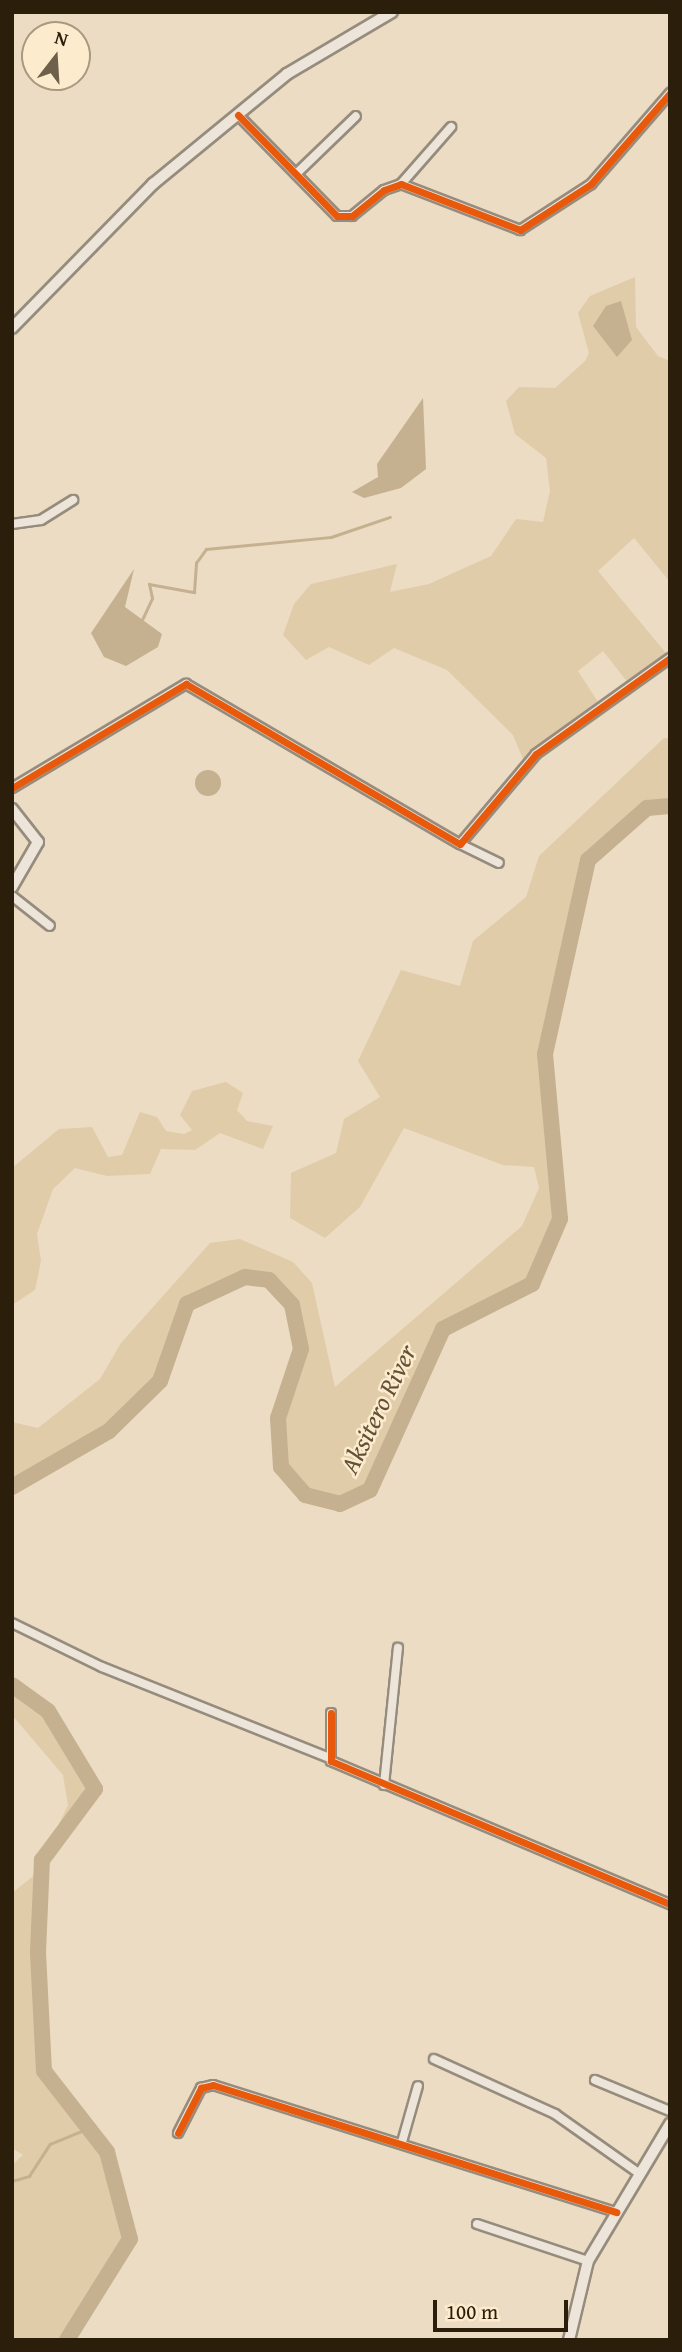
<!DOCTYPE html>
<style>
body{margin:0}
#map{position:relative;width:682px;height:2352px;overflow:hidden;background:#ebdcc3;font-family:"Gentium Book Plus",serif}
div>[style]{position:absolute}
.green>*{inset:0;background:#e1ccaa}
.water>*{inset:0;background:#c5b18f}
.round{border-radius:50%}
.stream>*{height:2.5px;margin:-1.25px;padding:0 1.25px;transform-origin:1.25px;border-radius:1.25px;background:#c5b18f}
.river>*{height:16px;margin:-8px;padding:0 8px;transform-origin:8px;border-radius:8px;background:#c5b18f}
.roads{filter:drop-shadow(2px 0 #968c7d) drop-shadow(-2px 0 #968c7d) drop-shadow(0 2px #968c7d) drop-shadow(0 -2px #968c7d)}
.street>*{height:8px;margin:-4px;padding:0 4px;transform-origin:4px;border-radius:4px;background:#ede5d9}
.secondary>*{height:10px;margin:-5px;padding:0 5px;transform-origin:5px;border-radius:5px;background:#ede5d9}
.cycleway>*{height:7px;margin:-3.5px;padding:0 3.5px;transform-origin:3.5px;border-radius:3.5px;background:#e8590c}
span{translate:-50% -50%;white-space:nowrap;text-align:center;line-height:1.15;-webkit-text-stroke:5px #fdebcd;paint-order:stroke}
.water-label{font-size:26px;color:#625137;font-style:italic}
.frame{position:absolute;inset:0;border:14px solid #2b1e0b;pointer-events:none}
.north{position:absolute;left:21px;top:21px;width:70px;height:70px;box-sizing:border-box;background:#fdebcd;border:2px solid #a9997f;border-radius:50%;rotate:17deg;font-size:19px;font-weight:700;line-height:28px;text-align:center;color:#2b1e0b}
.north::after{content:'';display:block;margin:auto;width:24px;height:32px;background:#6e604b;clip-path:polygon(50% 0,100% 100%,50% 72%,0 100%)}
.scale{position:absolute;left:433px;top:2300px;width:135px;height:32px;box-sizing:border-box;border:4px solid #2b1e0b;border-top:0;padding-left:9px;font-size:21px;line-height:24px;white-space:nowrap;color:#2b1e0b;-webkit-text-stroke:5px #fdebcd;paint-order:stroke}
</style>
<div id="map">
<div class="green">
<i style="clip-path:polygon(635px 277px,636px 327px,658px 356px,670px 361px,670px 582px,634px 538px,598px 571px,670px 658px,629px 684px,603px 651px,578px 671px,600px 705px,525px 764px,513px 735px,447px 670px,394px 648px,369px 665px,329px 647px,306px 660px,283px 635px,294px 604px,311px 584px,397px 564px,390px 592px,429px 584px,491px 556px,516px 519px,543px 522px,550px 491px,546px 458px,515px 434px,506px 401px,519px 387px,555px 388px,585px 361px,589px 353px,578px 313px,590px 296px)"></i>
<i style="clip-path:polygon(664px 738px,670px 738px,670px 800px,646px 802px,586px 851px,539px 1051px,560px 1219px,532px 1284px,443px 1329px,370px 1490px,340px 1504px,305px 1495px,281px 1467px,278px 1418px,301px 1349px,292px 1305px,269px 1280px,245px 1277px,187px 1304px,160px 1381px,109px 1431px,12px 1487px,12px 1422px,38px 1428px,100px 1379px,121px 1343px,210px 1243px,240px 1239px,293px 1262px,312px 1283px,335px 1387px,522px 1226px,539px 1188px,534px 1167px,503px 1165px,404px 1128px,360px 1207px,325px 1238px,290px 1218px,291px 1173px,336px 1153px,344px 1119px,380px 1097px,358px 1061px,401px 970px,460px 986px,473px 941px,526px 897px,539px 856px)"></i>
<i style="clip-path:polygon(226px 1082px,243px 1093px,237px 1110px,247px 1121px,273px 1126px,263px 1149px,220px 1133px,195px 1150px,161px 1149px,150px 1174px,107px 1176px,75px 1168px,53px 1189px,37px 1234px,41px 1261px,35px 1290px,12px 1305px,12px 1168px,59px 1129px,92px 1127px,108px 1157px,122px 1155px,140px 1112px,157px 1117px,166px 1131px,184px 1134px,192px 1130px,180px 1115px,192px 1091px)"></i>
<i style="clip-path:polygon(12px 1685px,48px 1711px,95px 1789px,42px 1860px,68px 1805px,63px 1775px,12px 1715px)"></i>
<i style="clip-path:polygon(42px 1869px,44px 2070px,107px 2152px,130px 2239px,67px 2340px,12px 2340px,12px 2165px,23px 2155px,12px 2148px,12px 1893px)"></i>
</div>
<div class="water">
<i style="clip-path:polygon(621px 301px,632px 340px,617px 357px,593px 326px,606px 306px)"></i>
<i style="clip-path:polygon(423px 398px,426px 469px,401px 488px,364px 498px,352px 492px,378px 477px,377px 464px)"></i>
<i style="clip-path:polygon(134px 569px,125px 607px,162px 634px,158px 647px,126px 666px,104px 657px,91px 633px)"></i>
<i class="round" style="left:195px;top:770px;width:26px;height:26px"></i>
</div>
<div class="stream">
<i style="left:141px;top:622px;width:26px;rotate:-65deg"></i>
<i style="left:152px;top:598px;width:14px;rotate:-102deg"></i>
<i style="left:149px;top:584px;width:46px;rotate:10.1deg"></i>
<i style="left:194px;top:592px;width:29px;rotate:-86deg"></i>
<i style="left:196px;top:563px;width:17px;rotate:-54deg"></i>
<i style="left:206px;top:549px;width:126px;rotate:-5.5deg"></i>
<i style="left:331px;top:537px;width:62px;rotate:-18.7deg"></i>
<i style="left:12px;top:2181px;width:18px;rotate:-16deg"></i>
<i style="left:29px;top:2176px;width:38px;rotate:-57deg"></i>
<i style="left:50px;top:2144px;width:42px;rotate:-22.3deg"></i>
</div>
<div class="river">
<i style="left:12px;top:1487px;width:112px;rotate:-30deg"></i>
<i style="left:109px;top:1431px;width:71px;rotate:-44.4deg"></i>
<i style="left:160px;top:1381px;width:82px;rotate:-70.7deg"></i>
<i style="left:187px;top:1304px;width:64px;rotate:-25deg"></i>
<i style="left:245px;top:1277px;width:24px;rotate:7deg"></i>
<i style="left:269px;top:1280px;width:34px;rotate:47deg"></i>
<i style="left:292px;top:1305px;width:45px;rotate:78.4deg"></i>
<i style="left:301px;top:1349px;width:73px;rotate:108.4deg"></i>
<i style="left:278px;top:1418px;width:49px;rotate:86.5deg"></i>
<i style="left:281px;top:1467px;width:37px;rotate:49deg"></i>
<i style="left:305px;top:1495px;width:36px;rotate:14deg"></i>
<i style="left:340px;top:1504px;width:33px;rotate:-25deg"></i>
<i style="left:370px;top:1490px;width:177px;rotate:-65.6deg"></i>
<i style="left:443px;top:1329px;width:100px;rotate:-26.8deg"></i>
<i style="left:532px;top:1284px;width:71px;rotate:-66.7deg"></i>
<i style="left:560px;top:1219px;width:166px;rotate:-95.2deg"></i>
<i style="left:545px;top:1054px;width:199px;rotate:-77.5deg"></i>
<i style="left:588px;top:860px;width:79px;rotate:-41.4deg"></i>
<i style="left:647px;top:808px;width:23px;rotate:-5deg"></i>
<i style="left:12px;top:1685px;width:44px;rotate:35.8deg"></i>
<i style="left:48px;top:1711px;width:91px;rotate:58.9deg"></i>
<i style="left:95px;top:1789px;width:89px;rotate:126.7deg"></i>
<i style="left:42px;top:1860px;width:93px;rotate:92.5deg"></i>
<i style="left:38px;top:1953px;width:118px;rotate:87.1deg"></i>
<i style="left:44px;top:2071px;width:103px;rotate:52.1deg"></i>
<i style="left:107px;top:2152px;width:90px;rotate:75.2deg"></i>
<i style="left:130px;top:2239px;width:119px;rotate:122deg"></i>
</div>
<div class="roads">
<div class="street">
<i style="left:238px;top:115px;width:141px;rotate:45.6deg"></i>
<i style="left:337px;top:216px;width:15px"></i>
<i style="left:352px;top:216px;width:41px;rotate:-39.1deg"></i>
<i style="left:384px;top:190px;width:18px;rotate:-19deg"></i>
<i style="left:401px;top:184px;width:128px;rotate:21.1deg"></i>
<i style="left:520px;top:230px;width:85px;rotate:-32.9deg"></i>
<i style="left:591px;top:184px;width:121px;rotate:-49deg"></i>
<i style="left:296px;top:174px;width:83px;rotate:-44deg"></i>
<i style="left:401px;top:184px;width:76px;rotate:-48.7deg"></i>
<i style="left:12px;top:524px;width:29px;rotate:-8deg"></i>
<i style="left:41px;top:520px;width:38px;rotate:-32deg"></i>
<i style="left:12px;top:788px;width:203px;rotate:-30.9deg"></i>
<i style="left:186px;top:684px;width:317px;rotate:30.3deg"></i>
<i style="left:460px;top:844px;width:118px;rotate:-49.8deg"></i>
<i style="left:536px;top:754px;width:165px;rotate:-35.6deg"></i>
<i style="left:460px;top:844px;width:43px;rotate:26deg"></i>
<i style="left:12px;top:896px;width:48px;rotate:38.3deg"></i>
<i style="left:12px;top:1623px;width:100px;rotate:26.1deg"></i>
<i style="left:102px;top:1667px;width:245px;rotate:21.8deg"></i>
<i style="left:331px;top:1713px;width:48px;rotate:90deg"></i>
<i style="left:331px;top:1761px;width:368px;rotate:22.9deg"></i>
<i style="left:384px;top:1785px;width:138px;rotate:-84.2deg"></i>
<i style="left:434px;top:2059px;width:133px;rotate:24.4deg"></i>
<i style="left:555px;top:2114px;width:104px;rotate:35.2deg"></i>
<i style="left:595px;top:2080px;width:81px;rotate:22.5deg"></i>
<i style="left:178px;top:2133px;width:51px;rotate:-62.9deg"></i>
<i style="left:201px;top:2088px;width:12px;rotate:-14deg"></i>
<i style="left:213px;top:2085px;width:423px;rotate:17.5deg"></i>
<i style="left:402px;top:2142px;width:58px;rotate:-74.1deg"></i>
<i style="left:477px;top:2224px;width:117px;rotate:18.4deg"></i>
</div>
<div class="secondary">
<i style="left:12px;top:328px;width:202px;rotate:-45.6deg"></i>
<i style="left:153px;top:184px;width:173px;rotate:-39.4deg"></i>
<i style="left:287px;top:74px;width:122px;rotate:-30.6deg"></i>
<i style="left:12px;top:809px;width:42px;rotate:51.8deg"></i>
<i style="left:38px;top:842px;width:52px;rotate:120deg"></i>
<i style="left:569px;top:2340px;width:81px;rotate:-76.5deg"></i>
<i style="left:588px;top:2261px;width:160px;rotate:-59.1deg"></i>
</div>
</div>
<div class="cycleway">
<i style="left:238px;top:115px;width:141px;rotate:45.6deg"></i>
<i style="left:337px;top:216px;width:15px"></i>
<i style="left:352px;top:216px;width:41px;rotate:-39.1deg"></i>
<i style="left:384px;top:190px;width:18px;rotate:-19deg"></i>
<i style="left:401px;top:184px;width:128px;rotate:21.1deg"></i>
<i style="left:520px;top:230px;width:85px;rotate:-32.9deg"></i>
<i style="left:591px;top:184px;width:121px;rotate:-49deg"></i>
<i style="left:12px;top:788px;width:203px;rotate:-30.9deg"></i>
<i style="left:186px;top:684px;width:317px;rotate:30.3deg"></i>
<i style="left:460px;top:844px;width:118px;rotate:-49.8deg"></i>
<i style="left:536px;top:754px;width:165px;rotate:-35.6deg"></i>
<i style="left:331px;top:1713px;width:48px;rotate:90deg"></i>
<i style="left:331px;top:1761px;width:368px;rotate:22.9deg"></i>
<i style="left:178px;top:2133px;width:51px;rotate:-62.9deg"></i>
<i style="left:201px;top:2088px;width:12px;rotate:-14deg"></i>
<i style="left:213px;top:2085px;width:423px;rotate:17.5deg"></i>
</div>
<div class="water-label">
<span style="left:378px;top:1409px;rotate:-64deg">Aksitero River</span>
</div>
<div class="frame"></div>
<div class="north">N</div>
<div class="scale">100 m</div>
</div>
